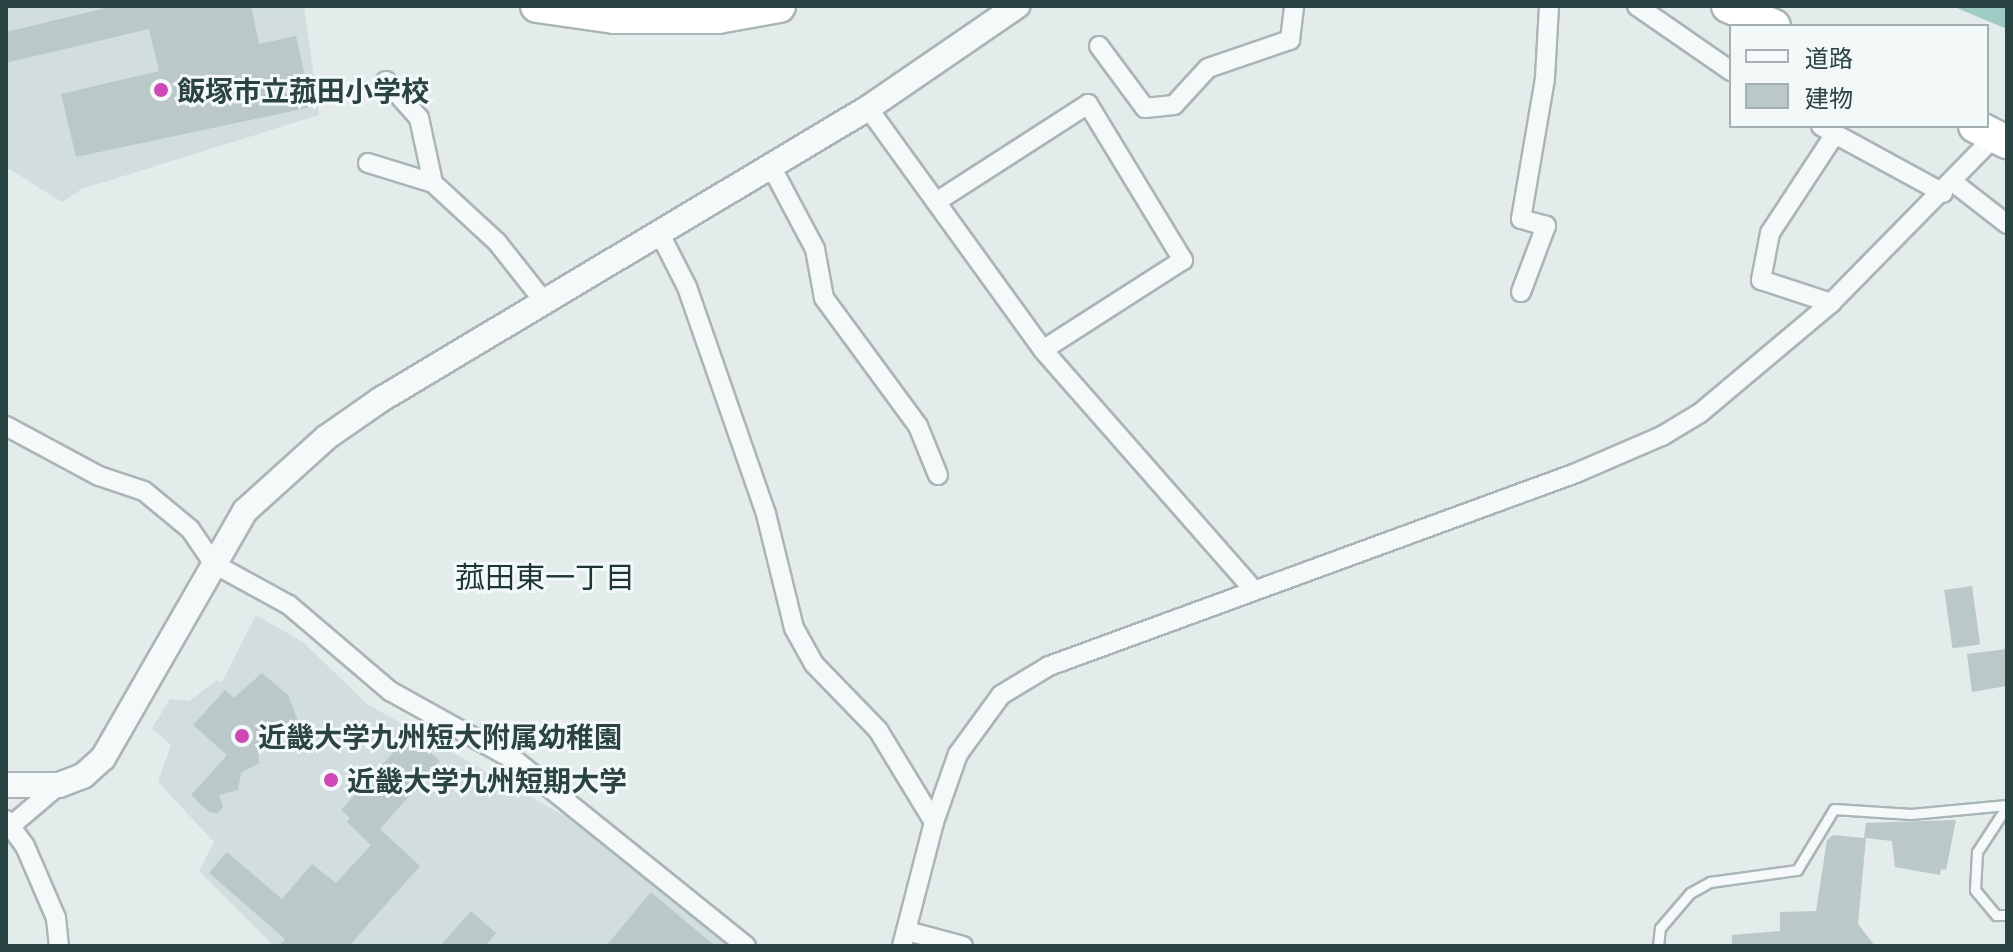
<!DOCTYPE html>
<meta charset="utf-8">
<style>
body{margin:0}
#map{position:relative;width:2013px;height:952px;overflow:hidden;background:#e3ebeb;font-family:Barlow,"Noto Sans JP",sans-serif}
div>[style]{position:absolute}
.built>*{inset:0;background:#d1dedd}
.water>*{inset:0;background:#9dccc5}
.building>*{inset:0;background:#bac9c8;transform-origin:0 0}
.roads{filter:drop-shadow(2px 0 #a8b6b5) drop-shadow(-2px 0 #a8b6b5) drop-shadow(0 2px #a8b6b5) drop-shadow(0 -2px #a8b6b5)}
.service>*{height:9px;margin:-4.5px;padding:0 4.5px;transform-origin:4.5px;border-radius:4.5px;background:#f6f9f9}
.minor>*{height:18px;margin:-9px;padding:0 9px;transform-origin:9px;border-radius:9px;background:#f6f9f9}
.tertiary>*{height:24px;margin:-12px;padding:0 12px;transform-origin:12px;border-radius:12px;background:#f6f9f9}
.trunk>*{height:32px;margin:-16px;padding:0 16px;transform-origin:16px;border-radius:16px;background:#fff}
.dots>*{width:22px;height:22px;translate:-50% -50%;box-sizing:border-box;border:4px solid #f3f9f8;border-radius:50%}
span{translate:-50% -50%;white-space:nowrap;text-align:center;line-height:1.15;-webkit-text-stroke:6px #f3f9f8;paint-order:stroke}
.poi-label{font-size:28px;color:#2a4443;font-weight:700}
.left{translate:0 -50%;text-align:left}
.neighbourhood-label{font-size:30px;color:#1c3535}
.frame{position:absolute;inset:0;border:8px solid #2a4443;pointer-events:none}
.legend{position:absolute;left:1729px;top:24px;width:260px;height:104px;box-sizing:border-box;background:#f3f9f8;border:2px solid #a3b1b0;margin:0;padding:10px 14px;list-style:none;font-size:24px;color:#2a4443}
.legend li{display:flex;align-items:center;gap:16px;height:40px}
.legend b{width:40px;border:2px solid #a3b1b0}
</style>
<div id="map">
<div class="built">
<i style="clip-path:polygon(6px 6px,304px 6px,319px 115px,82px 189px,62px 202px,6px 167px)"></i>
<i style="clip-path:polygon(256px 615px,303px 642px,367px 704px,570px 819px,728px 946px,274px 946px,199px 871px,214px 842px,158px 782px,171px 745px,152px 728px,170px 699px,189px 701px,217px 680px,222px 682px)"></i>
</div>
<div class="water">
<i style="clip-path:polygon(1952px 6px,2007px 6px,2007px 29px)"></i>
</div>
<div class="building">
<i style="clip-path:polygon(114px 6px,251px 6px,259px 44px,296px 36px,312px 107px,76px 157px,61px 94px,159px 71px,149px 29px,6px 63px,6px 32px)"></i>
<i style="left:1972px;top:586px;width:59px;height:28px;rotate:82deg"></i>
<i style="clip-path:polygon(2007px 649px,2007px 686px,1972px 692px,1967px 654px)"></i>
<i style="clip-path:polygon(262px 673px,288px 695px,298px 721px,290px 729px,277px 728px,272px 749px,258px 748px,259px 763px,241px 773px,238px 790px,219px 795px,223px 807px,218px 813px,209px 812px,191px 795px,227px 755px,193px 725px,225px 690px,234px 698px)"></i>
<i style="clip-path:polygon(410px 734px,440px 761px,380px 829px,420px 866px,349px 946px,279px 946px,285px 939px,209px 873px,227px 852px,282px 899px,312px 864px,336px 883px,371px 845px,347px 822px,350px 818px,341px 810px)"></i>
<i style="clip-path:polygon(1956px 820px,1946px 870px,1941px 869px,1940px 875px,1895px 867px,1892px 841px,1866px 838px,1858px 924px,1875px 946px,1732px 946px,1732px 935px,1780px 931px,1780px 912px,1816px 911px,1827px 840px,1833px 835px,1864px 838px,1866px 823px)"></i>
<i style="clip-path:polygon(651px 892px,715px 946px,606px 946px)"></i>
<i style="clip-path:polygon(471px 911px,496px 933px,485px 946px,440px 946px)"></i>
</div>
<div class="roads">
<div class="service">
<i style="left:2007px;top:806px;width:55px;rotate:123.1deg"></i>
<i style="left:1977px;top:852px;width:38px;rotate:93deg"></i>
<i style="left:1975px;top:890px;width:33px;rotate:50deg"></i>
<i style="left:1996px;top:915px;width:11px"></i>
<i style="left:1658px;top:946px;width:18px;rotate:-84deg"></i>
<i style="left:1660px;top:928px;width:46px;rotate:-49.4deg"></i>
<i style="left:1690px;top:893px;width:23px;rotate:-29deg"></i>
<i style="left:1710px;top:882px;width:88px;rotate:-7.9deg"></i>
<i style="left:1797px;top:870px;width:71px;rotate:-58.8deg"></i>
<i style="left:1834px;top:809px;width:77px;rotate:3.7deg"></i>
<i style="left:1911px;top:814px;width:96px;rotate:-5.4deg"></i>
</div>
<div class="minor">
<i style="left:1637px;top:6px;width:114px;rotate:34.7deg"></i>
<i style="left:1099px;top:46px;width:77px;rotate:53.4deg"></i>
<i style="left:1145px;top:108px;width:29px;rotate:-6deg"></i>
<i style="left:1174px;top:105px;width:50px;rotate:-47.4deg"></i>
<i style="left:1208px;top:68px;width:87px;rotate:-18.9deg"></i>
<i style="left:1290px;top:40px;width:34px;rotate:-83deg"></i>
<i style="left:386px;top:81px;width:50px;rotate:48.3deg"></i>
<i style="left:419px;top:118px;width:66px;rotate:77.8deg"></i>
<i style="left:433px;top:183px;width:87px;rotate:42.7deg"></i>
<i style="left:497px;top:242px;width:79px;rotate:51.7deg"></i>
<i style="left:868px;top:108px;width:299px;rotate:54.1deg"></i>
<i style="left:1043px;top:350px;width:320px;rotate:48.7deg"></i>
<i style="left:1821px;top:126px;width:16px;rotate:30deg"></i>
<i style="left:1835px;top:134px;width:118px;rotate:123.3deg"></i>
<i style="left:1770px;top:233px;width:48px;rotate:100.8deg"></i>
<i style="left:1761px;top:280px;width:74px;rotate:18.2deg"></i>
<i style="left:1835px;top:134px;width:123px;rotate:28.6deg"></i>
<i style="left:368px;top:163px;width:68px;rotate:17.1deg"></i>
<i style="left:772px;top:168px;width:92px;rotate:62deg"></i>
<i style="left:815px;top:249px;width:50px;rotate:79.6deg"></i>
<i style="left:824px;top:298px;width:159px;rotate:53.7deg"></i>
<i style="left:918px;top:426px;width:53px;rotate:67.8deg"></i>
<i style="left:1953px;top:182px;width:68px;rotate:37.9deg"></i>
<i style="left:936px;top:202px;width:181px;rotate:-32.8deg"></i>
<i style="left:1088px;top:104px;width:183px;rotate:58.7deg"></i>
<i style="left:1183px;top:260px;width:166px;rotate:147.3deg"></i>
<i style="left:660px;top:234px;width:59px;rotate:63deg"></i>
<i style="left:687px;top:287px;width:240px;rotate:70.8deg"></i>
<i style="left:766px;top:514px;width:117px;rotate:76.2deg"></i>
<i style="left:794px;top:628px;width:41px;rotate:60.9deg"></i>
<i style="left:814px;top:664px;width:92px;rotate:45.9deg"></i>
<i style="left:878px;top:730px;width:108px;rotate:58.7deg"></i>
<i style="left:1521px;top:292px;width:71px;rotate:-69.3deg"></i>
<i style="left:1546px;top:226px;width:26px;rotate:-164deg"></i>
<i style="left:1521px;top:219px;width:143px;rotate:-80.3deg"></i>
<i style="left:1545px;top:78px;width:72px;rotate:-86.8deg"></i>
<i style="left:6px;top:426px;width:106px;rotate:28.3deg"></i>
<i style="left:99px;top:476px;width:47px;rotate:18.4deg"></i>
<i style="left:144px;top:491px;width:60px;rotate:39.6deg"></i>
<i style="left:190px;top:529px;width:42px;rotate:55.6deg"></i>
<i style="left:214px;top:564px;width:85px;rotate:28.7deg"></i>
<i style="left:289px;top:605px;width:133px;rotate:40.4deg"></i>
<i style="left:390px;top:691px;width:144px;rotate:29.1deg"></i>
<i style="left:516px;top:761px;width:295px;rotate:38.8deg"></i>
<i style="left:6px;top:820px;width:32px;rotate:54deg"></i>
<i style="left:25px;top:846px;width:78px;rotate:66.7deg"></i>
<i style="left:56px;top:918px;width:28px;rotate:84deg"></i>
<i style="left:6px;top:830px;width:70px;rotate:-40.3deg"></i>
<i style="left:907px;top:931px;width:58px;rotate:15deg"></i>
<i style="left:902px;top:946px;width:128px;rotate:-75.5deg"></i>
<i style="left:934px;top:822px;width:72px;rotate:-70.6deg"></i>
<i style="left:958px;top:754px;width:73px;rotate:-53.9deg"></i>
<i style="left:1001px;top:695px;width:56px;rotate:-31.1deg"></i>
<i style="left:1049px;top:666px;width:561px;rotate:-20.11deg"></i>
<i style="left:1576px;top:473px;width:94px;rotate:-23.3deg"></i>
<i style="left:1662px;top:436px;width:44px;rotate:-31.2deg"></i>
<i style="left:1700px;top:413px;width:171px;rotate:-40deg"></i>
<i style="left:1831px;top:303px;width:234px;rotate:-45.5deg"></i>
</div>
<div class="tertiary">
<i style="left:6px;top:785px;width:53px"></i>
<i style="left:59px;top:785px;width:26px;rotate:-21deg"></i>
<i style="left:83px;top:776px;width:27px;rotate:-42deg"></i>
<i style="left:103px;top:758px;width:285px;rotate:-60.1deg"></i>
<i style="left:245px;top:511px;width:110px;rotate:-42.1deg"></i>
<i style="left:327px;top:437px;width:65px;rotate:-34.9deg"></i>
<i style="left:380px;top:400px;width:569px;rotate:-30.89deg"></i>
<i style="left:868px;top:108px;width:181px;rotate:-34.4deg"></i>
</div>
<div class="trunk">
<i style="left:537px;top:6px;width:78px;rotate:8.1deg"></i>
<i style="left:614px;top:17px;width:104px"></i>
<i style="left:718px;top:17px;width:62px;rotate:-10.2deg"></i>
<i style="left:1728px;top:6px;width:50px;rotate:23.5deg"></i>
<i style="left:1975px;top:126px;width:36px;rotate:27deg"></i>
</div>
</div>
<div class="dots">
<i style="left:161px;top:90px;background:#d346ba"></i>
<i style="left:242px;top:736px;background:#d346ba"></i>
<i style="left:331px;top:780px;background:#d346ba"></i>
</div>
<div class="poi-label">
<span class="left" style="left:177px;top:90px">飯塚市立菰田小学校</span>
<span class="left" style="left:258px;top:736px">近畿大学九州短大附属幼稚園</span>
<span class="left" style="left:347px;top:780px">近畿大学九州短期大学</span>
</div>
<div class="neighbourhood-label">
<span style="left:545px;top:576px">菰田東一丁目</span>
</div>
<div class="frame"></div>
<ul class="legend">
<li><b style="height:10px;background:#f6f9f9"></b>道路</li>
<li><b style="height:22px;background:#bac9c8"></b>建物</li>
</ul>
</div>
